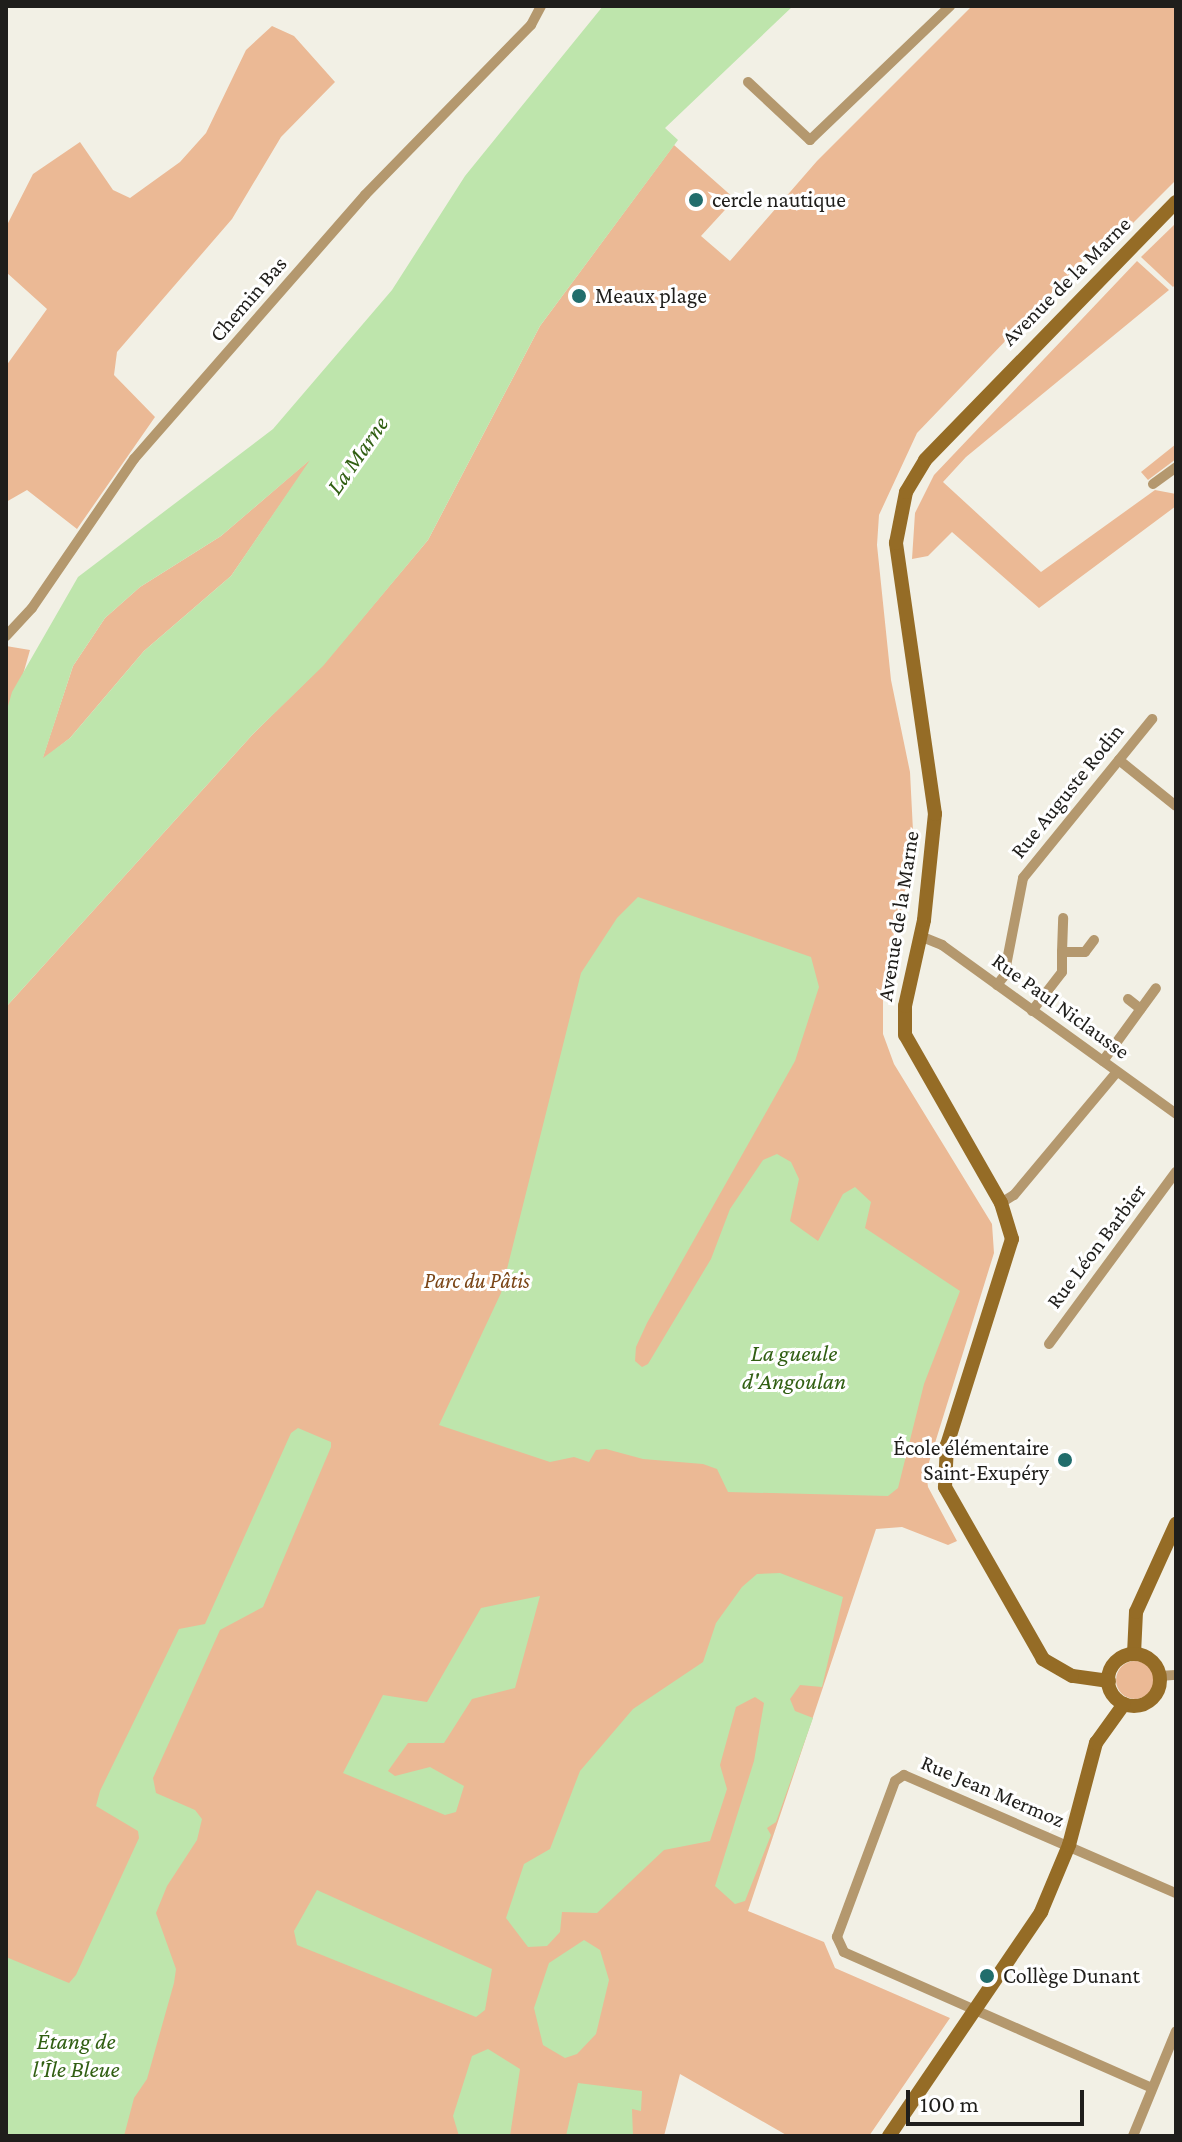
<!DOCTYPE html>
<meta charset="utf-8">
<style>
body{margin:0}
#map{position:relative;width:1182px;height:2142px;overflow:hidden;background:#f2f0e5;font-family:"Crimson Pro",serif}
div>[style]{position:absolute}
.green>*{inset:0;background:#ebb995}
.round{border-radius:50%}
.water>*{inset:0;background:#bee5ac}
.street>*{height:10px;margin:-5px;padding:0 5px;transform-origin:5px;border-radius:5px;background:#b4986e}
.secondary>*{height:14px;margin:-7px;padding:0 7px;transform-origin:7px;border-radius:7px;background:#956c26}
.secondary>.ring{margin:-7px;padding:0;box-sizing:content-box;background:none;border:14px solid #956c26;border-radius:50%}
.dots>*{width:22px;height:22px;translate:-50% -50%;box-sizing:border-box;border:4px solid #fff;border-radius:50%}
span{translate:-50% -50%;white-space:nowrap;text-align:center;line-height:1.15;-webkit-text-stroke:6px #fff;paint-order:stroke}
.poi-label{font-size:22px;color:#1f1e1b}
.left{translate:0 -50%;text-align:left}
.right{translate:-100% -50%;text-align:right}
.street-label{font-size:22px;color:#1f1e1b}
.park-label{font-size:22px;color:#7a4516;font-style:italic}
.water-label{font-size:24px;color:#315f13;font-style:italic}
.frame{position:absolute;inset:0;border:8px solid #1f1e1b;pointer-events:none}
.scale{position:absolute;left:906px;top:2090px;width:178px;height:36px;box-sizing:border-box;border:4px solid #1f1e1b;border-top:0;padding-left:10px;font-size:24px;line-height:28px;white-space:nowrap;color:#1f1e1b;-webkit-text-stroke:6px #fff;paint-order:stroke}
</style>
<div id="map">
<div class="green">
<i style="clip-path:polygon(972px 6px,1176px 6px,1176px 180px,1124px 232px,1106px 236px,917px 433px,879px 515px,877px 545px,891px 680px,910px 772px,913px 831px,911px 868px,883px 995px,883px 1034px,894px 1064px,992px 1224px,994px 1253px,926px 1472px,928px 1487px,957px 1541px,948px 1545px,902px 1527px,876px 1529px,748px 1911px,824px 1942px,835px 1968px,950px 2018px,869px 2136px,788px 2136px,680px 2074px,664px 2136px,6px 2136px,6px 1007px,253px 734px,323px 665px,428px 540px,540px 326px,674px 145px,735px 199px,701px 236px,730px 261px,817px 161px)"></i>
<i style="clip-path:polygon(272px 26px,294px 36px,335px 82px,281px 137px,232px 219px,117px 352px,114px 375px,155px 417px,77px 529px,27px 490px,6px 502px,6px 366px,47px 309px,6px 272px,6px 227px,33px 174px,80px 142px,113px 190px,130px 198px,180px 162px,206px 133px,246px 50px)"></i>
<i style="clip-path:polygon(1176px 223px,1176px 284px,1173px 287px,1141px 257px)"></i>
<i style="clip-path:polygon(1137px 261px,1169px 290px,966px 457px,943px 482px,1041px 572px,1155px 490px,1176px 494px,1176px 506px,1039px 608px,952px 532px,928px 556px,912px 559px,915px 513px,934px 475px)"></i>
<i style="clip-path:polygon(1176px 444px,1176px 459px,1148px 480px,1141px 472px)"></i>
<i style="clip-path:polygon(313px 457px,231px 576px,144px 651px,70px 738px,42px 760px,73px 666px,105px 618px,140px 587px,221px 536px)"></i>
<i style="clip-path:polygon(6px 646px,30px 650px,6px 734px)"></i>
<i class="round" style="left:1116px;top:1661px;width:38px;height:38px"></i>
</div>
<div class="water">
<i style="clip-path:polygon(evenodd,603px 6px,793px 6px,665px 128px,678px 140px,540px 326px,428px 540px,323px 666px,253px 734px,6px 1007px,6px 713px,12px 692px,78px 577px,273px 429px,392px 290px,465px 176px,603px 6px,310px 460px,231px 576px,144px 651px,70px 738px,43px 758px,73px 666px,105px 618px,140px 587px,221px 536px,310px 460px)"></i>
<i style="clip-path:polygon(638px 897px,811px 957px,819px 987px,795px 1061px,647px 1323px,636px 1347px,635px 1361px,642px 1367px,648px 1364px,711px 1259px,730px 1209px,763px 1160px,777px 1154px,791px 1162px,799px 1179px,790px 1221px,818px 1241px,843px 1194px,855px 1187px,871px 1202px,865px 1228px,960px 1291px,924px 1384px,898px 1488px,888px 1496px,728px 1492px,717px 1469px,703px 1464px,643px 1459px,606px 1449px,596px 1450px,589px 1462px,574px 1457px,550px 1462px,439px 1425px,501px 1293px,581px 973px,617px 918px)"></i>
<i style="clip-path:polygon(298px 1428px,331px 1442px,331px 1447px,263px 1607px,220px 1630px,153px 1778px,156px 1793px,195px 1810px,202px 1819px,197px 1840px,167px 1886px,156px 1913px,176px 1969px,174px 1983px,147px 2079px,134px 2098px,124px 2136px,6px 2136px,6px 1957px,69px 1983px,76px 1975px,139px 1838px,138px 1831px,96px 1806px,100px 1791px,179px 1629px,205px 1624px,291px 1433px)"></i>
<i style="clip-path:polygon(780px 1573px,843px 1597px,822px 1687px,800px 1685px,790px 1699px,795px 1711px,813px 1718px,776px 1822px,767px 1828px,771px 1835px,745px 1901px,735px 1904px,715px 1886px,754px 1761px,764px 1703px,755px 1697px,736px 1707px,720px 1765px,727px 1789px,710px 1841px,664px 1850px,597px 1913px,562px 1912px,560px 1932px,547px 1946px,528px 1947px,506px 1918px,524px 1864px,550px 1849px,580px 1771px,633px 1709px,703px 1662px,716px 1623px,742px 1587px,757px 1574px)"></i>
<i style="clip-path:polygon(540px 1596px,515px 1688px,472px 1699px,444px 1743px,408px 1743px,388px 1771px,395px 1776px,430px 1767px,464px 1786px,456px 1812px,445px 1815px,343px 1773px,383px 1695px,427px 1702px,481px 1608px)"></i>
<i style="clip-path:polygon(317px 1890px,492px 1969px,485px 2010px,476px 2017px,297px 1945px,294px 1931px)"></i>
<i style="clip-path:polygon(584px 1940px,600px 1950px,609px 1980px,596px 2034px,577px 2054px,565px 2058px,543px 2045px,534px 2008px,549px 1963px)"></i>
<i style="clip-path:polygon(488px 2049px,520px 2069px,510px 2136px,459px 2136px,453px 2116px,472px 2056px)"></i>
<i style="clip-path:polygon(578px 2083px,642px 2091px,641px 2111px,632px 2109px,633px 2136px,566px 2136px)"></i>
</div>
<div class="street">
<i style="left:748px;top:82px;width:85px;rotate:43.1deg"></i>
<i style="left:810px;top:140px;width:194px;rotate:-43.7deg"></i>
<i style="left:1153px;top:484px;width:29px;rotate:-36deg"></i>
<i style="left:6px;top:636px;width:38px;rotate:-47deg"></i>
<i style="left:32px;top:608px;width:181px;rotate:-55.6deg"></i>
<i style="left:134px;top:459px;width:351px;rotate:-48.8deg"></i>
<i style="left:365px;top:195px;width:238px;rotate:-45.7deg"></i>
<i style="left:531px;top:25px;width:21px;rotate:-62deg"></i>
<i style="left:1119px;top:760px;width:73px;rotate:38.9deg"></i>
<i style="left:920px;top:936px;width:24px;rotate:22deg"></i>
<i style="left:942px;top:945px;width:289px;rotate:35.8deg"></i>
<i style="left:1062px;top:952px;width:34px;rotate:-88deg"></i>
<i style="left:997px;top:985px;width:11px;rotate:-52deg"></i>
<i style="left:1004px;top:976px;width:100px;rotate:-79deg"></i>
<i style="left:1023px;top:878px;width:205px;rotate:-50.9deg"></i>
<i style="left:1128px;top:999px;width:16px;rotate:38deg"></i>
<i style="left:1032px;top:1011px;width:49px;rotate:-52.4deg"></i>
<i style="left:1062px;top:972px;width:20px;rotate:-90deg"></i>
<i style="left:1062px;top:952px;width:23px"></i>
<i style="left:1085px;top:952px;width:15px;rotate:-53deg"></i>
<i style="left:1103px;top:1061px;width:90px;rotate:-54deg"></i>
<i style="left:1001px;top:1203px;width:15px;rotate:-32deg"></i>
<i style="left:1014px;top:1195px;width:160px;rotate:-50.1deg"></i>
<i style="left:1049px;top:1344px;width:214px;rotate:-53.6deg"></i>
<i style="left:1160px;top:1676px;width:16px;rotate:-4deg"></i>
<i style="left:1152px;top:2088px;width:337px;rotate:-156.2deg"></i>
<i style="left:844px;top:1952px;width:17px;rotate:-115deg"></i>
<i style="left:837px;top:1937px;width:166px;rotate:-69.6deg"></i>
<i style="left:895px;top:1781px;width:11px;rotate:-34deg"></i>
<i style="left:904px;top:1775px;width:296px;rotate:23.5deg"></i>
<i style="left:1133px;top:2136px;width:113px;rotate:-67.7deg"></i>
</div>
<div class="secondary">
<i style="left:1134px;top:1654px;width:42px;rotate:-87.3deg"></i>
<i style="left:1136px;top:1612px;width:97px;rotate:-65.6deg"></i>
<i class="ring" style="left:1108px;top:1654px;width:38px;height:38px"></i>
<i style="left:1109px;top:1681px;width:37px;rotate:-172deg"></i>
<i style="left:1072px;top:1676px;width:34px;rotate:-150deg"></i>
<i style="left:1043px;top:1659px;width:198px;rotate:-119.7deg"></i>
<i style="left:945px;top:1487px;width:42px;rotate:-87.3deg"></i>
<i style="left:947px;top:1445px;width:216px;rotate:-72.5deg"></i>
<i style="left:1012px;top:1239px;width:38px;rotate:-107deg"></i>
<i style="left:1001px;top:1203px;width:193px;rotate:-119.7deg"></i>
<i style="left:905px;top:1035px;width:29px;rotate:-90deg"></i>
<i style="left:905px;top:1006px;width:88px;rotate:-77.5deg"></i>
<i style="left:924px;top:920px;width:107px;rotate:-84.1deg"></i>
<i style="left:935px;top:814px;width:274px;rotate:-98.2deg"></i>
<i style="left:896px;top:543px;width:52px;rotate:-78.9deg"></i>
<i style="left:906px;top:492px;width:37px;rotate:-59deg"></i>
<i style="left:925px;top:460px;width:360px;rotate:-45.8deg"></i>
<i style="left:889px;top:2136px;width:271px;rotate:-55.8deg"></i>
<i style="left:1041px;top:1912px;width:73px;rotate:-67.3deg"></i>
<i style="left:1069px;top:1845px;width:106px;rotate:-75.2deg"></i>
<i style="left:1096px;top:1743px;width:48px;rotate:-54.3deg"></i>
</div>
<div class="dots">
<i style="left:696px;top:200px;background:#216d6c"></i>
<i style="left:579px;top:296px;background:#216d6c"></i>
<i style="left:1065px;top:1460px;background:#216d6c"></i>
<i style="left:987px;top:1976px;background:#216d6c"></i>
</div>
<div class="poi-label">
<span class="left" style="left:712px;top:200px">cercle nautique</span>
<span class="left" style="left:595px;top:296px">Meaux plage</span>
<span class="right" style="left:1049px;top:1460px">École élémentaire<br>Saint-Exupéry</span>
<span class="left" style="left:1003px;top:1976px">Collège Dunant</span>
</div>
<div class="street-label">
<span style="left:1066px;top:281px;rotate:-45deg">Avenue de la Marne</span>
<span style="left:248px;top:299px;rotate:-49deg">Chemin Bas</span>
<span style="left:1067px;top:791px;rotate:-51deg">Rue Auguste Rodin</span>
<span style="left:898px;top:916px;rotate:-81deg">Avenue de la Marne</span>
<span style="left:1061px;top:1006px;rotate:36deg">Rue Paul Niclausse</span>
<span style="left:1096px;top:1246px;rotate:-53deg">Rue Léon Barbier</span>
<span style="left:993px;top:1791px;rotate:23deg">Rue Jean Mermoz</span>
</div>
<div class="park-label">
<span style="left:477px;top:1281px">Parc du Pâtis</span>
</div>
<div class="water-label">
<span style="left:357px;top:455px;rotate:-55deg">La Marne</span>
<span style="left:794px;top:1367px">La gueule<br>d'Angoulan</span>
<span style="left:76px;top:2055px">Étang de<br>l'Île Bleue</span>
</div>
<div class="frame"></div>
<div class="scale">100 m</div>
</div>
